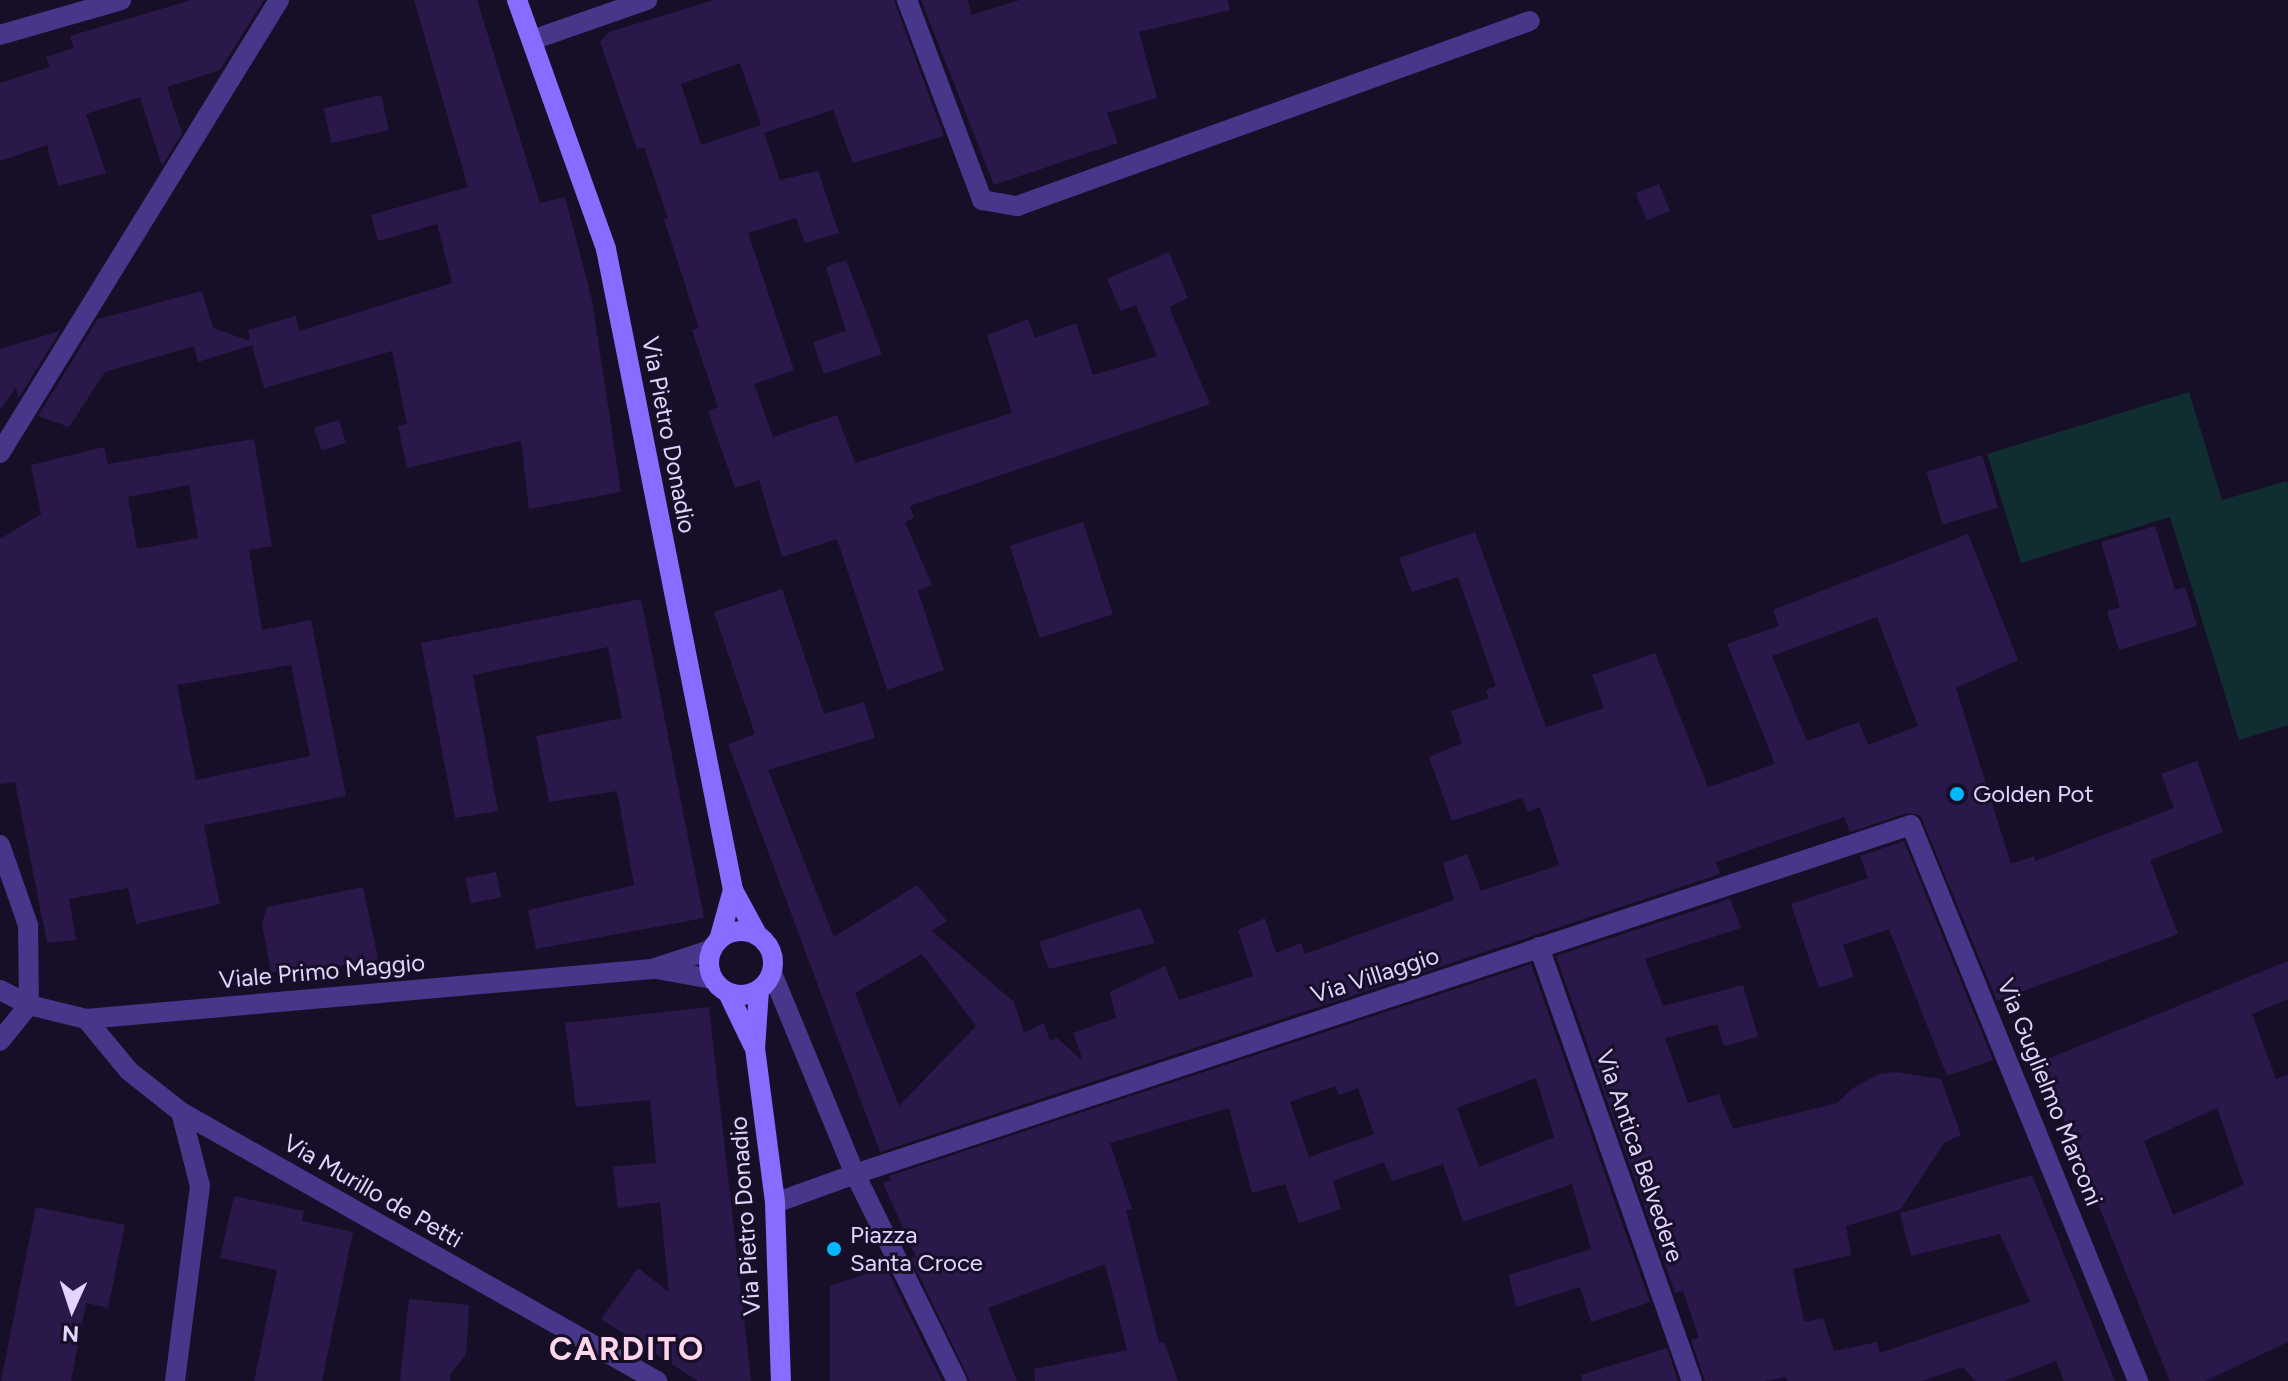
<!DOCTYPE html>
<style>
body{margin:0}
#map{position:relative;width:2288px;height:1381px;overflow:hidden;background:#170e28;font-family:Figtree,sans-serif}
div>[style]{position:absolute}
.green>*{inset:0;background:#102d32}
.building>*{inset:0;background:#2b184a;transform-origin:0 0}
.minor>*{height:20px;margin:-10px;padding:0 10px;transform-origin:10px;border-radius:10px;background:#48368a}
.tertiary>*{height:20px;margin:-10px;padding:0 10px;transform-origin:10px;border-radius:10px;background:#48368a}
.secondary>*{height:20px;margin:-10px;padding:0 10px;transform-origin:10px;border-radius:10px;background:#8a6bff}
.secondary>.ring{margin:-10px;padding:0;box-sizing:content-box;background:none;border:20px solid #8a6bff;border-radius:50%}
.dots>*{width:22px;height:22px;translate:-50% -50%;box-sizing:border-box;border:4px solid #170e28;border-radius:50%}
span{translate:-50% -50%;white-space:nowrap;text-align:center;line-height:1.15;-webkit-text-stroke:6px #170e28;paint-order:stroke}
.street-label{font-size:24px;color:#e1d4ff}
.poi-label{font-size:24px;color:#e1d4ff}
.left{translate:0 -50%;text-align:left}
.district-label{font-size:32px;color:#ffd6e9;font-weight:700;letter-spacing:2px}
.north{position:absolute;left:32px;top:1269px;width:80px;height:80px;-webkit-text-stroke:6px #170e28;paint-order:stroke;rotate:183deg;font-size:22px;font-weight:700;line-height:32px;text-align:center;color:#e1d4ff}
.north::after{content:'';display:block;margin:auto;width:28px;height:36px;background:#e1d4ff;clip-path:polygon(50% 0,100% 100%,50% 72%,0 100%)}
</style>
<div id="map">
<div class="green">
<i style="clip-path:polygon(2189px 392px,2222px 500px,2287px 481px,2288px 486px,2288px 725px,2239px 740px,2170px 517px,2021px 563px,1987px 454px)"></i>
</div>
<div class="building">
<i style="clip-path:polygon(191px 0,264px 0,220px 70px,167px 87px,182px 133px,162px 166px,140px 97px,86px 114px,106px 173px,58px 186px,47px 145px,0 161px,0 83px,50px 67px,46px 57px,74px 48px,70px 36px)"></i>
<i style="clip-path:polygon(414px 0,477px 0,540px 203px,565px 197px,592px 300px,621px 492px,529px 509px,521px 441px,407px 468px,398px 426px,407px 424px,392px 351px,264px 388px,252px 345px,198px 362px,194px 346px,105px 372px,69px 427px,38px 416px,98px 319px,202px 291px,213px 328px,250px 341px,248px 330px,296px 316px,299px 331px,452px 283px,437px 224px,378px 241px,371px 215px,468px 187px)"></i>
<i style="clip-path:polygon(evenodd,714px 0,894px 0,944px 136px,853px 163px,833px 110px,764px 133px,780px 180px,818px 171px,839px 233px,805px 243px,796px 218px,748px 233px,794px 370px,754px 384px,773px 437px,837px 415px,855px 463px,1012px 413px,987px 335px,1028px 319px,1035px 338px,1076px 323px,1093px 375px,1157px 356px,1136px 305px,1121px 311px,1107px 279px,1169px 252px,1188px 298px,1169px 307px,1210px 404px,910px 506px,914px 518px,905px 522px,932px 585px,918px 591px,944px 670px,887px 690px,837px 539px,782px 557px,759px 480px,735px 488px,708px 411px,718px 407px,692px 330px,699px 328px,664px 219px,668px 218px,644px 147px,637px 149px,600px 42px,609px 32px,714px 0,740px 63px,761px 125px,701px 145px,681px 84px,740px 63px)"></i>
<i style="clip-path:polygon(921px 0,968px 0,971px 15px,1020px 0,1228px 0,1230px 10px,1139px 32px,1157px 98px,1107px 113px,1118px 143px,994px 185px)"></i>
<i style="left:381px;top:95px;width:36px;height:59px;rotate:77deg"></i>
<i style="left:1659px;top:184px;width:29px;height:25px;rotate:68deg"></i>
<i style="clip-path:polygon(846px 260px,882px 354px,824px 374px,813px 342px,846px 331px,826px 267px)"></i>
<i style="clip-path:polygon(60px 331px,18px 399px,16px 387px,0 410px,0 349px)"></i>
<i style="left:339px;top:420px;width:24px;height:26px;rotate:73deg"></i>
<i style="clip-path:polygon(evenodd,254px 439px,272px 546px,249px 550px,262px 630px,311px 620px,346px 796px,204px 825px,220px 904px,136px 924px,128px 888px,69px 899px,76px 940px,47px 943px,15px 782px,0 784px,0 539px,41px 514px,31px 465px,104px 447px,108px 464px,254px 439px,189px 485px,198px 538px,137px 549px,128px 497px,189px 485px,254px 439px,291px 665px,310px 756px,196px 780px,177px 685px,291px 665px)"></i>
<i style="left:1982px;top:455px;width:55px;height:58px;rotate:73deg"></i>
<i style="left:1083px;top:522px;width:97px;height:77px;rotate:72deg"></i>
<i style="clip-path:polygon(2155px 526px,2175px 590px,2185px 587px,2197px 626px,2119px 650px,2107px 611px,2120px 607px,2101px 542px)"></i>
<i style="clip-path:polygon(evenodd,1475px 532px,1546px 727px,1604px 708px,1592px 675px,1655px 653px,1708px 787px,1775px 764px,1727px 644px,1779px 626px,1773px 610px,1968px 534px,2018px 660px,1956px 688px,2011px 864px,2034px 856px,2035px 861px,2174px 808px,2161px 774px,2197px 761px,2223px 832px,2150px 860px,2178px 934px,1997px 1001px,1920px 815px,1907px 813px,1850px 832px,1844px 817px,1716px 862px,1720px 874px,880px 1152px,728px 744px,755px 734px,714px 612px,782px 589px,824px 714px,864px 702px,875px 738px,768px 770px,834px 937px,917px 885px,947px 921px,932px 931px,1014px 1002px,1024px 1033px,1044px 1023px,1050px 1041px,1057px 1038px,1083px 1061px,1073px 1033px,1116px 1018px,1110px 992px,1165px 966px,1179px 1000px,1253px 976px,1238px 930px,1265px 918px,1276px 953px,1301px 943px,1305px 954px,1454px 900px,1443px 863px,1467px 854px,1481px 891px,1559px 865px,1540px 807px,1528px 812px,1522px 798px,1452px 821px,1429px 757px,1462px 743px,1451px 711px,1489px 698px,1486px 690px,1496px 686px,1458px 577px,1412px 592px,1399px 558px,1475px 532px,1877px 617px,1918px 726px,1868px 745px,1859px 722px,1807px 741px,1772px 656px,1877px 617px,1475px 532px,922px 954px,976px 1026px,899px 1106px,855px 993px,922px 954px)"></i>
<i style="clip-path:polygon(641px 599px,704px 918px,536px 949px,528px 910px,634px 885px,617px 791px,549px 802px,536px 736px,622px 718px,608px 647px,473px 675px,498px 811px,455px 818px,421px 643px)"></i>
<i style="clip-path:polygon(1904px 841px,1993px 1060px,1947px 1076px,1889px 929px,1843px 945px,1854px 977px,1819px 988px,1791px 904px,1868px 878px,1860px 856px)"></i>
<i style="left:496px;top:872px;width:26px;height:31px;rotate:79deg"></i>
<i style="clip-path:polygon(363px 887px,378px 959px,279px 977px,278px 972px,271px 972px,262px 924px,267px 907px)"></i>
<i style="clip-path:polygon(1730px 899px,1741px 928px,1645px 959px,1663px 1006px,1743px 985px,1758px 1037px,1724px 1046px,1717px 1024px,1665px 1038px,1688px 1103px,1719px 1094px,1733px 1129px,1837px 1103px,1853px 1088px,1879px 1074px,1895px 1072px,1941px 1079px,1961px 1135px,1944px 1143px,1900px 1210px,1846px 1226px,1851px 1255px,1793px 1269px,1804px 1322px,1823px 1318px,1834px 1351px,1877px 1342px,1880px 1353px,2030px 1302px,2000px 1234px,1911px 1256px,1900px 1213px,2032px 1175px,2115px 1381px,2064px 1381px,2056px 1361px,2004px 1381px,1975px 1381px,1963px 1367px,1922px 1381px,1787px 1381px,1786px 1377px,1765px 1381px,1705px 1381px,1691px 1340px,1699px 1338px,1683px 1291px,1675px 1293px,1556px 956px)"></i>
<i style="clip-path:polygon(1140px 908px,1155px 943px,1049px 969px,1039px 942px)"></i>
<i style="clip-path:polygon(evenodd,2288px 961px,2288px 999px,2252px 1014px,2276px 1079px,2288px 1075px,2288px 1342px,2205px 1381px,2170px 1381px,2040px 1062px,2288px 961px,2217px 1108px,2244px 1185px,2173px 1215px,2144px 1141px,2217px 1108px)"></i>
<i style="clip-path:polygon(evenodd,1531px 964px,1650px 1302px,1591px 1322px,1580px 1287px,1516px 1307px,1509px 1275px,1591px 1249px,1572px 1184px,1463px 1222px,1443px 1164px,1392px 1181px,1384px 1162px,1333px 1181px,1341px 1209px,1299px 1223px,1285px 1184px,1252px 1193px,1229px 1108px,1110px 1143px,1132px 1209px,1126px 1210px,1159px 1343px,1164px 1342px,1178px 1381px,1035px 1381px,1034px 1369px,1127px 1350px,1105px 1264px,988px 1308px,1017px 1381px,970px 1381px,911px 1259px,916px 1257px,883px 1183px,891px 1180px,889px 1176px,1531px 964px,1536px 1078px,1554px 1137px,1479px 1167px,1457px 1108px,1536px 1078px,1531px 964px,1335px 1086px,1339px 1095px,1358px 1088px,1374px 1134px,1309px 1157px,1290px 1102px,1335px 1086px)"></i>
<i style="clip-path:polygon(709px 1007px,751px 1381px,698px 1381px,601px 1319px,638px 1268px,669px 1292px,660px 1202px,618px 1208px,613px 1167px,656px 1163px,650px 1100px,576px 1107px,565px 1023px)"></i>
<i style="clip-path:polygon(234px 1196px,304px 1211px,302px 1221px,353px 1232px,322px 1381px,254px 1381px,277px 1270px,220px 1258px)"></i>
<i style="clip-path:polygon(36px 1207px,125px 1225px,108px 1308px,86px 1303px,71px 1381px,1px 1381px)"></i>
<i style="clip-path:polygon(886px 1267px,942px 1381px,830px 1381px,830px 1286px)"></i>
<i style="clip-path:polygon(409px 1299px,469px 1305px,466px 1355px,450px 1374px,450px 1381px,400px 1381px)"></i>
<i style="clip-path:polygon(1667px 1348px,1678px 1381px,1582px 1381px,1581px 1375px)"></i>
</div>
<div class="minor">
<i style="left:907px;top:0;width:214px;rotate:69.4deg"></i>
<i style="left:982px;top:200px;width:36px;rotate:10deg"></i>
<i style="left:1017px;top:206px;width:545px;rotate:-19.83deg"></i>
<i style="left:0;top:35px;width:126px;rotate:-16.1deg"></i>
<i style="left:532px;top:40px;width:122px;rotate:-19.2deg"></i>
<i style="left:0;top:453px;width:532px;rotate:-58.37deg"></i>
<i style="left:0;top:845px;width:85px;rotate:70.7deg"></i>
<i style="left:28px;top:925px;width:80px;rotate:89.3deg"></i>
<i style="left:29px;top:1005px;width:46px;rotate:128.9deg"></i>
<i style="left:1539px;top:947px;width:460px;rotate:70.6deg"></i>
<i style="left:86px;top:1019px;width:67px;rotate:50.4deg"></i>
<i style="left:129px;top:1071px;width:66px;rotate:38.3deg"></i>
<i style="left:181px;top:1112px;width:547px;rotate:29.47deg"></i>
<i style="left:775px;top:1203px;width:85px;rotate:-19.9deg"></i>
<i style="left:175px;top:1381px;width:197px;rotate:-82.7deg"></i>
<i style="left:200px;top:1186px;width:76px;rotate:-104.4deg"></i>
</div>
<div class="tertiary">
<i style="left:656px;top:969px;width:58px;rotate:10deg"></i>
<i style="left:772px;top:973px;width:217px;rotate:67.6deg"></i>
<i style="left:855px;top:1174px;width:231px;rotate:63.8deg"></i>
<i style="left:0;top:990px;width:33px;rotate:27deg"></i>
<i style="left:29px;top:1005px;width:59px;rotate:13.8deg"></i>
<i style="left:86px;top:1019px;width:568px;rotate:-5.05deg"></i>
<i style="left:652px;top:969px;width:64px;rotate:-18.2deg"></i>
<i style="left:855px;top:1174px;width:1112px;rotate:-18.29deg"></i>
<i style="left:1911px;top:825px;width:601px;rotate:67.79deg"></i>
</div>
<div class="secondary">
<i style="left:517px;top:0;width:264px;rotate:70.3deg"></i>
<i style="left:606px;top:249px;width:653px;rotate:78.79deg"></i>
<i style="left:733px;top:890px;width:52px;rotate:61.5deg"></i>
<i class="ring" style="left:709px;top:931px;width:44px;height:44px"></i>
<i style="left:719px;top:940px;width:52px;rotate:-74.4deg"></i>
<i style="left:759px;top:990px;width:58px;rotate:93.9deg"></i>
<i style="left:755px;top:1048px;width:156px;rotate:82.6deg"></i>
<i style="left:775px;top:1203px;width:178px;rotate:88.1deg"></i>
<i style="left:728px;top:993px;width:58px;rotate:64.3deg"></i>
</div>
<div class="dots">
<i style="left:1957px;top:794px;background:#00b8ff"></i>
<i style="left:834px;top:1249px;background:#00b8ff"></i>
</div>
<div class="street-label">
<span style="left:669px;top:435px;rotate:79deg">Via Pietro Donadio</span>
<span style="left:322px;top:971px;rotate:-5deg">Viale Primo Maggio</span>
<span style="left:1375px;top:975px;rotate:-18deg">Via Villaggio</span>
<span style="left:2050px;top:1092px;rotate:68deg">Via Guglielmo Marconi</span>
<span style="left:1640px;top:1156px;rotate:71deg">Via Antica Belvedere</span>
<span style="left:373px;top:1191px;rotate:30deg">Via Murillo de Petti</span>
<span style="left:745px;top:1216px;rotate:-94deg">Via Pietro Donadio</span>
</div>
<div class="poi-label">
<span class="left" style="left:1973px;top:794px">Golden Pot</span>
<span class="left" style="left:850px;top:1249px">Piazza<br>Santa Croce</span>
</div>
<div class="district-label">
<span style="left:627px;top:1349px">CARDITO</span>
</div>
<div class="north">N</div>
</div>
